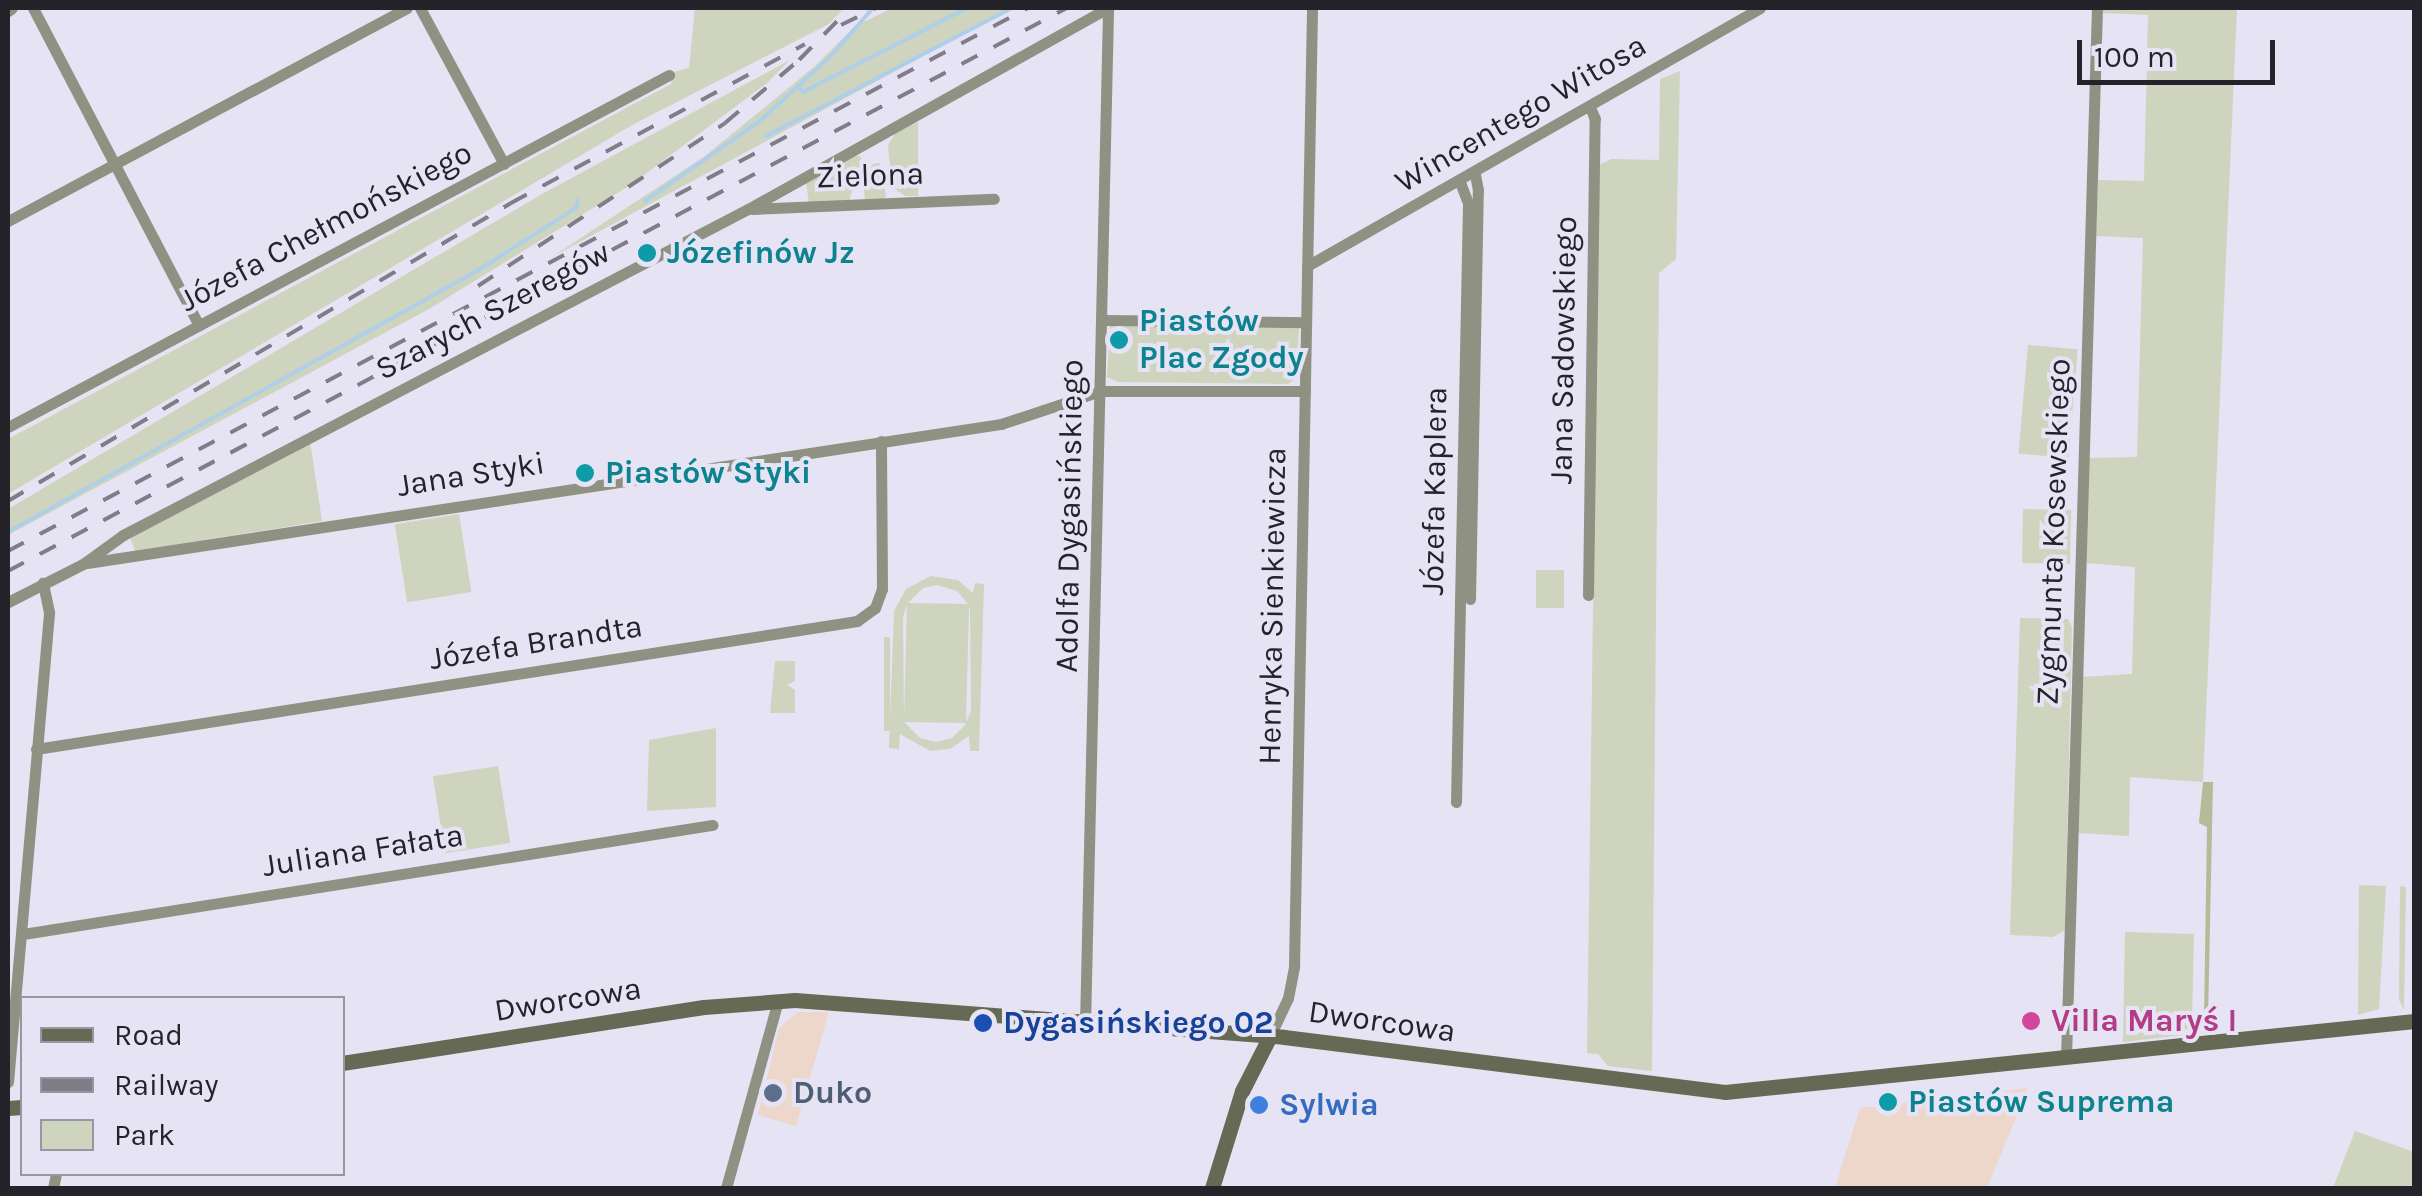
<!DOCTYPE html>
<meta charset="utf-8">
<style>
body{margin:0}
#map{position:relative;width:2422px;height:1196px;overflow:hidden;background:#e6e3f4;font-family:Karla,sans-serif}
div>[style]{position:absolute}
.industrial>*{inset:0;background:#ecd7ca}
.green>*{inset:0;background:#cfd4be;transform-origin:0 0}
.forest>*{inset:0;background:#b3bb98}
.stream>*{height:4px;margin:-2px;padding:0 2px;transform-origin:2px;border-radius:2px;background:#add0e8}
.street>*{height:11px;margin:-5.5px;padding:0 5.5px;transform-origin:5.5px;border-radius:5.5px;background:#8f9182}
.secondary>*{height:15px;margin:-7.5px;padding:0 7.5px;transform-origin:7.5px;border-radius:7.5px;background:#666953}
.rail>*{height:4px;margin-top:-2px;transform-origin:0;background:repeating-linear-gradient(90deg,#807d89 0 18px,transparent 0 36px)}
.dots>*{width:28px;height:28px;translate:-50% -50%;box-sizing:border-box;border:5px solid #e6e3f4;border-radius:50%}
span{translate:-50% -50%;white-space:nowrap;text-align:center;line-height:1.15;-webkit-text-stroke:8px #e6e3f4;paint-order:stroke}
.street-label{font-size:32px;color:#25232a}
.culture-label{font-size:32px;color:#0d838f;font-weight:700}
.left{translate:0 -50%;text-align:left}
.hotel-label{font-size:32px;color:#b23c85;font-weight:700}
.transit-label{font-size:32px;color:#164399;font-weight:700}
.service-label{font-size:32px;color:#4e5e75;font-weight:700}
.shop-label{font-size:32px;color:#366cbe;font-weight:700}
.frame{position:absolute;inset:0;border:10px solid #25232a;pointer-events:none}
.legend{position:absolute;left:20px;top:996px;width:325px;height:180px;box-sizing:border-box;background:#e6e3f4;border:2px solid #9996a3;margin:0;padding:12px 18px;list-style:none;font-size:30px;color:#25232a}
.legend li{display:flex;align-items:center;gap:20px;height:50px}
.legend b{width:50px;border:2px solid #9996a3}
.scale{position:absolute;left:2077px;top:40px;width:198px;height:45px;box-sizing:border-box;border:5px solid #25232a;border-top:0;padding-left:12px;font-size:30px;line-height:35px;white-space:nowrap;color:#25232a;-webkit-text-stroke:8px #e6e3f4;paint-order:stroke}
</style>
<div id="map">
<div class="industrial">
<i style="clip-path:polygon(798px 1012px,829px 1012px,796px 1126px,758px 1115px,779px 1028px)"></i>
<i style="clip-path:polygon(2028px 1088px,1987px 1188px,1835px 1188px,1860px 1108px)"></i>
</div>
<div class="green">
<i style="clip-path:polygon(695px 8px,844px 8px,829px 24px,634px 124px,8px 494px,8px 439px,671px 84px,674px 72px,689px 68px)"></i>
<i style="clip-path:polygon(892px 8px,1012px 8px,552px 257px,705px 156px,814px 67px,854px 27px)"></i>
<i style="clip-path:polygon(2102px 8px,2237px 8px,2203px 782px,2130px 777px,2129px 836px,2077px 833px,2080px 677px,2132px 674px,2135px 567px,2086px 563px,2088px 458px,2137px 457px,2143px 238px,2096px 236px,2098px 180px,2144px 181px,2148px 15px,2102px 13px)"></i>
<i style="clip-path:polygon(790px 60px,767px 83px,632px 184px,429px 309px,8px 535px,8px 509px,542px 194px)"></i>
<i style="clip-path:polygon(1680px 71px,1676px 259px,1659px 273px,1652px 1071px,1608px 1066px,1598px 1054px,1587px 1053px,1599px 165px,1611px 159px,1659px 160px,1660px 79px)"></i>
<i style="clip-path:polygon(918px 122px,918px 196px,905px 196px,892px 187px,888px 145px,896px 132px)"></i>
<i style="clip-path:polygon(853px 154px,861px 157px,861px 163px,849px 201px,809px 203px,806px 182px)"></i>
<i style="clip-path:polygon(880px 163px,886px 196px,882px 201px,865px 199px,863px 183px,873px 164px)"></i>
<i style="clip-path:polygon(1110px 325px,1299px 327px,1296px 378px,1288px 384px,1118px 382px,1107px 377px)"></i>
<i style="left:2028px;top:345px;width:50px;height:109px;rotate:5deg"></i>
<i style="clip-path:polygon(310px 441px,322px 521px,135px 551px,130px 537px)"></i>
<i style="left:2023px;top:509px;width:48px;height:54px;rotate:1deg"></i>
<i style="left:459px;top:514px;width:79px;height:65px;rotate:81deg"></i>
<i style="left:1536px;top:570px;width:28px;height:38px"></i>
<i style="clip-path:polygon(evenodd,931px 576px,958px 580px,973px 593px,975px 583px,984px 584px,979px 751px,970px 751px,969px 736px,950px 749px,930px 751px,900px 734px,899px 749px,889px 748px,894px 611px,906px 589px,931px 576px,937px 585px,957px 591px,968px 604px,908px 603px,923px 588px,937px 585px,931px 576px,907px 605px,904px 720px,903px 617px,907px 605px,931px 576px,970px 607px,971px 711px,966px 722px,969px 608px,970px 607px,931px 576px,904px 722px,965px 723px,966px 724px,952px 738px,936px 742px,920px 738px,904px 722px)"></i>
<i style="clip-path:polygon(2020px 618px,2068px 619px,2072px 628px,2065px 930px,2053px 937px,2010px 935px)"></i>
<i style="left:884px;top:637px;width:6px;height:94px"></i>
<i style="clip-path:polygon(775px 661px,795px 661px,795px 681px,787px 685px,795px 690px,795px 713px,770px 713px)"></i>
<i style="clip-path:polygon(716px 728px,716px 807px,647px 811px,649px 740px)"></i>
<i style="left:498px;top:766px;width:78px;height:66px;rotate:81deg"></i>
<i style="clip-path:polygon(2359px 885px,2386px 886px,2379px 1009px,2358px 1015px)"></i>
<i style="clip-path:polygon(2400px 886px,2406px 887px,2404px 1010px,2399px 1000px)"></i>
<i style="clip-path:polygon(2125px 932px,2194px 934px,2192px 1022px,2183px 1035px,2123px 1042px)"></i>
<i style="clip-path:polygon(2355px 1131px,2414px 1152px,2414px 1188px,2333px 1188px)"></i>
</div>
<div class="forest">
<i style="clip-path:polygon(2203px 782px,2213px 782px,2208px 1020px,2204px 1020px,2207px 827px,2199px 823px)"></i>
</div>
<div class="stream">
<i style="left:799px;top:87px;width:6px;rotate:51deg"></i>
<i style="left:803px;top:92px;width:184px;rotate:-27.1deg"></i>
<i style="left:766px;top:136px;width:277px;rotate:-27.5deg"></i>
<i style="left:645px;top:201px;width:141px;rotate:-34.9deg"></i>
<i style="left:761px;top:120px;width:96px;rotate:-42.5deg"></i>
<i style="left:832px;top:55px;width:62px;rotate:-48.9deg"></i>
<i style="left:8px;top:532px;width:537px;rotate:-29.1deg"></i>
<i style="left:477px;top:271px;width:117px;rotate:-32.5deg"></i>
<i style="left:576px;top:208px;width:8px;rotate:-76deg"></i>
</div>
<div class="street">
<i style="left:33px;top:8px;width:358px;rotate:62.4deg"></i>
<i style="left:420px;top:8px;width:177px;rotate:61.7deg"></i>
<i style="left:8px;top:11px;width:5px;rotate:-37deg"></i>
<i style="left:752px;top:209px;width:242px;rotate:-2.4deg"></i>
<i style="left:8px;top:221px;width:452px;rotate:-28.1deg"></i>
<i style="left:1307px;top:266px;width:521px;rotate:-29.66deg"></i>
<i style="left:1102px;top:320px;width:204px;rotate:0.6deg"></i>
<i style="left:8px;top:427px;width:749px;rotate:-28.04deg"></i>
<i style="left:87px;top:563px;width:925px;rotate:-8.65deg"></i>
<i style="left:1001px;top:424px;width:104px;rotate:-18.4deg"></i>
<i style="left:1100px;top:391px;width:205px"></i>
<i style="left:1588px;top:595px;width:476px;rotate:-89.2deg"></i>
<i style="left:1595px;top:119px;width:13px;rotate:-113deg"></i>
<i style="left:1470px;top:599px;width:409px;rotate:-88.9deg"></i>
<i style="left:1478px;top:190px;width:16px;rotate:-101deg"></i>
<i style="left:8px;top:602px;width:84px;rotate:-26.9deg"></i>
<i style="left:83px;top:564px;width:49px;rotate:-35.9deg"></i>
<i style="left:123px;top:535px;width:705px;rotate:-27.55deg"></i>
<i style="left:748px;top:209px;width:411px;rotate:-29.2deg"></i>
<i style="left:36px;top:749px;width:831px;rotate:-8.86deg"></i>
<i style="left:857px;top:621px;width:22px;rotate:-36deg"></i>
<i style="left:875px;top:608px;width:20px;rotate:-70deg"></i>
<i style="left:882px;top:589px;width:148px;rotate:-90.4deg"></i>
<i style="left:1456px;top:802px;width:599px;rotate:-88.85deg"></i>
<i style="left:1468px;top:203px;width:22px;rotate:-111deg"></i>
<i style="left:23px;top:934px;width:698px;rotate:-8.99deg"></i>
<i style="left:1085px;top:1025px;width:1017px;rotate:-88.7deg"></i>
<i style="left:1270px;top:1036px;width:42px;rotate:-64.7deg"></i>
<i style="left:1288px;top:998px;width:33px;rotate:-79deg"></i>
<i style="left:1294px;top:966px;width:958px;rotate:-88.92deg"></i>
<i style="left:2066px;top:1058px;width:1050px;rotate:-88.31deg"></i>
<i style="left:8px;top:1082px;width:472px;rotate:-85deg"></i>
<i style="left:49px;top:612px;width:30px;rotate:-102deg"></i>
<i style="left:53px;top:1188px;width:14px;rotate:-78deg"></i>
<i style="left:726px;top:1188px;width:194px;rotate:-74.5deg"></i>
</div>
<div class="secondary">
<i style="left:342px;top:1063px;width:366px;rotate:-8.8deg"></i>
<i style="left:704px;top:1007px;width:91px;rotate:-4.4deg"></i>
<i style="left:795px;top:1000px;width:490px;rotate:4.3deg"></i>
<i style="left:1284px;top:1037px;width:444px;rotate:7.1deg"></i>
<i style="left:1725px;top:1092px;width:693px;rotate:-5.88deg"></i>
<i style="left:8px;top:1108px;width:14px;rotate:-4deg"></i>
<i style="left:1212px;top:1188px;width:102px;rotate:-72.8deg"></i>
<i style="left:1242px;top:1091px;width:62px;rotate:-63deg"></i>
</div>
<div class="rail">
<i style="left:841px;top:25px;width:39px;rotate:-26deg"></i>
<i style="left:478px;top:286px;width:296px;rotate:-33.4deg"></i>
<i style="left:725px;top:123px;width:97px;rotate:-40.4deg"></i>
<i style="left:799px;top:60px;width:73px;rotate:-45.6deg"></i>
<i style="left:8px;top:501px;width:585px;rotate:-30.64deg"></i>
<i style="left:511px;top:203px;width:334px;rotate:-28.4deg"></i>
<i style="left:8px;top:551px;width:1156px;rotate:-28.03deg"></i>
<i style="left:8px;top:571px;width:1199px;rotate:-28deg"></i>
</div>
<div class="dots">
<i style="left:647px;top:253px;background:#0f9aa8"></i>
<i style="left:1119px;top:340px;background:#0f9aa8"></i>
<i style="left:585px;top:473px;background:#0f9aa8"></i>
<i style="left:2031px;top:1021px;background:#d1479c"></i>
<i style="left:983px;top:1023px;background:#1a4fb4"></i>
<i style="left:773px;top:1093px;background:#5c6f8a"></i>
<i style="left:1888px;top:1102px;background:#0f9aa8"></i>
<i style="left:1259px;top:1105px;background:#3f7fe0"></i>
</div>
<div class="street-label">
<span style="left:1521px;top:114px;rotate:-30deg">Wincentego Witosa</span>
<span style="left:870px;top:176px;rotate:-2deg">Zielona</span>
<span style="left:326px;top:227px;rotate:-28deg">Józefa Chełmońskiego</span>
<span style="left:493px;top:311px;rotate:-28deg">Szarych Szeregów</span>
<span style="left:1564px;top:350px;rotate:-89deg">Jana Sadowskiego</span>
<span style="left:471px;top:475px;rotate:-9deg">Jana Styki</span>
<span style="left:1435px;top:491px;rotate:-89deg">Józefa Kaplera</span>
<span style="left:1070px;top:516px;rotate:-89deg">Adolfa Dygasińskiego</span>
<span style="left:2054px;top:532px;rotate:-88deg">Zygmunta Kosewskiego</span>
<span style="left:1273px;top:606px;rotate:-89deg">Henryka Sienkiewicza</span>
<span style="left:536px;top:643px;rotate:-9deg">Józefa Brandta</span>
<span style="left:363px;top:851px;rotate:-9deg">Juliana Fałata</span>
<span style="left:568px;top:1000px;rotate:-9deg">Dworcowa</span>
<span style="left:1382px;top:1022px;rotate:8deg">Dworcowa</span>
</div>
<div class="culture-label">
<span class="left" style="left:667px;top:253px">Józefinów Jz</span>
<span class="left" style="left:1139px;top:340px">Piastów<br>Plac Zgody</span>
<span class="left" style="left:605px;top:473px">Piastów Styki</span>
<span class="left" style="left:1908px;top:1102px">Piastów Suprema</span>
</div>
<div class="hotel-label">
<span class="left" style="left:2051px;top:1021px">Villa Maryś I</span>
</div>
<div class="transit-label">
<span class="left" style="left:1003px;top:1023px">Dygasińskiego 02</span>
</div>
<div class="service-label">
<span class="left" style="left:793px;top:1093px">Duko</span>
</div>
<div class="shop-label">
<span class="left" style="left:1279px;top:1105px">Sylwia</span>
</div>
<div class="frame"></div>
<ul class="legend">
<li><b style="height:12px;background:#666953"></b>Road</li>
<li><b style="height:12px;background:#807d89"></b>Railway</li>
<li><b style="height:28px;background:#cfd4be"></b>Park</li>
</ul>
<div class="scale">100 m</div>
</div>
